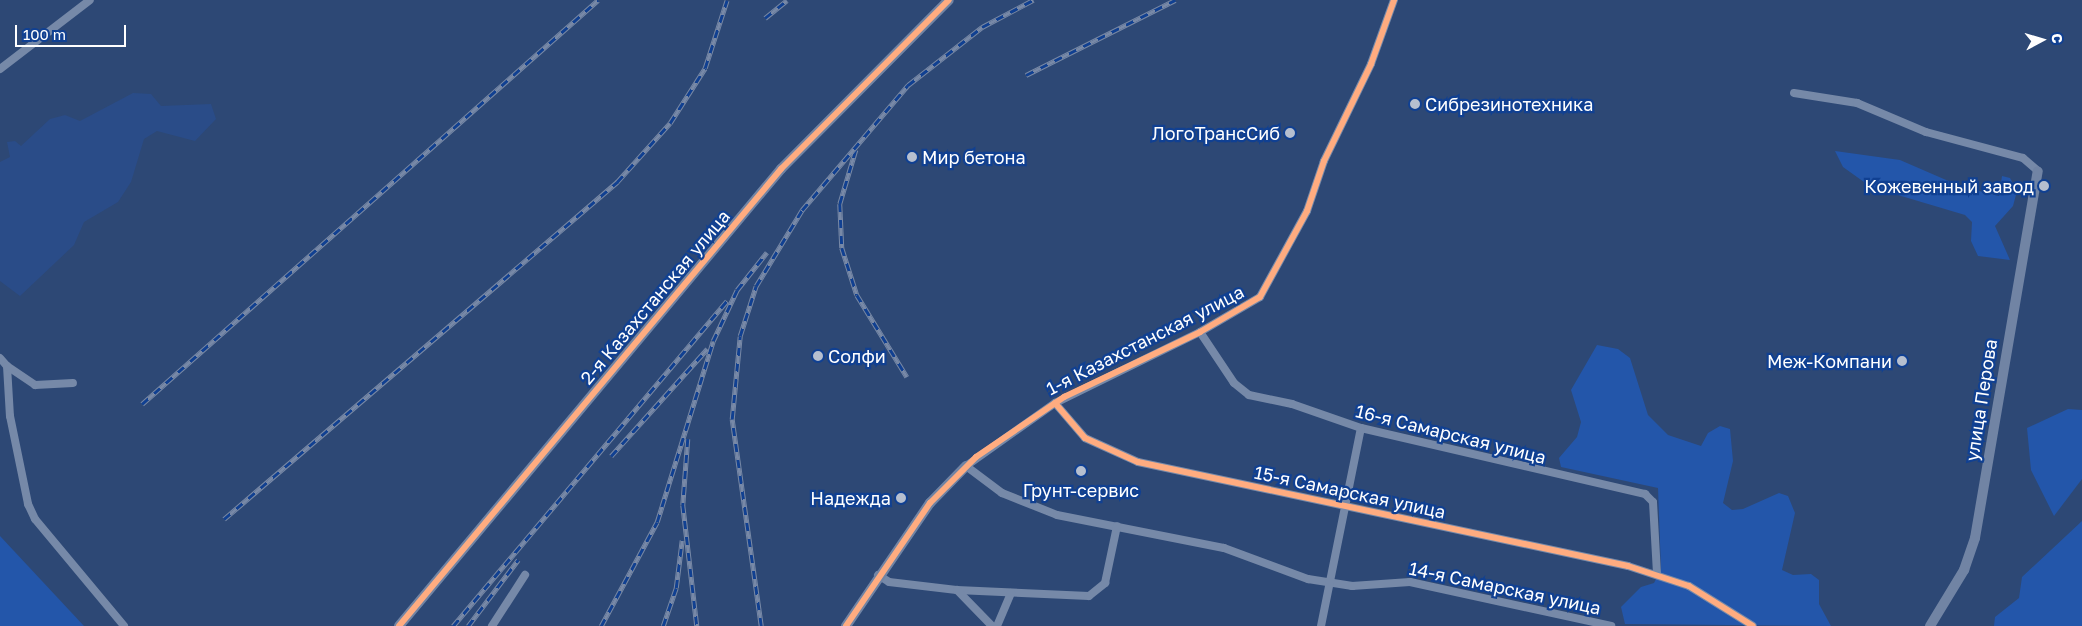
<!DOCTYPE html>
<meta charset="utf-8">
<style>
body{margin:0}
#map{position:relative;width:2082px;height:626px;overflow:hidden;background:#2d4875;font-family:"Golos Text",sans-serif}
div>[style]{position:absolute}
.green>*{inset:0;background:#2356aa}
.water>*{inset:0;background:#2a4c88}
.street>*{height:8px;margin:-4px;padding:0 4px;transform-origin:4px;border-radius:4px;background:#7689a8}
.secondary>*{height:10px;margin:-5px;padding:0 5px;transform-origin:5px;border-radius:5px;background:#7184a4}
.rail>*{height:4.5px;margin-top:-2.25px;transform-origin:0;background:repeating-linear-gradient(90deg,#104092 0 8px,#7889a7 0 16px);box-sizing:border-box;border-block:1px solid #7889a7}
.cycleway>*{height:6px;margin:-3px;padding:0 3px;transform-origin:3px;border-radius:3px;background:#ffac80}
.dots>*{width:14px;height:14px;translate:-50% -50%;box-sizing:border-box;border:2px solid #104092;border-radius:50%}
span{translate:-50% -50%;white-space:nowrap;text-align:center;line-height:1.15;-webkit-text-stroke:4.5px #104092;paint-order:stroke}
.poi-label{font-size:18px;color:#fff}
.left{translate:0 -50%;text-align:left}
.right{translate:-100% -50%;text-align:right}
.street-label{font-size:18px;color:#fff}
.north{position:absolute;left:2017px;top:15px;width:50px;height:50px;-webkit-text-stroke:4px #104092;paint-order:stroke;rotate:84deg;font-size:14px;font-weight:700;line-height:20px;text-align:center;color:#fff}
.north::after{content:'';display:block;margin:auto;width:18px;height:22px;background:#fff;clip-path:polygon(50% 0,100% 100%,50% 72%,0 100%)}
.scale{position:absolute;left:15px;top:25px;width:111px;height:22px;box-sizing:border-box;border:2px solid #fff;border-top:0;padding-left:6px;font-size:15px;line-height:18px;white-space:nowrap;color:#fff;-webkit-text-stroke:4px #104092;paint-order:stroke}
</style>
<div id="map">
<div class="green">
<i style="clip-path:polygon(1835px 151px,1900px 160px,1960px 186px,1999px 196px,2002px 176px,2010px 178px,2017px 191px,2013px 206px,1995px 226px,2010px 260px,1978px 256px,1971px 241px,1972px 222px,1965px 215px,1871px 187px,1843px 167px)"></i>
<i style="clip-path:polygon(1597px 345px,1618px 349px,1630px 358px,1648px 415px,1668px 435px,1701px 446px,1708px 433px,1720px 426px,1730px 429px,1733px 461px,1723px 503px,1732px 510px,1743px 509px,1779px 493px,1788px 496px,1795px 513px,1782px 570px,1793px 575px,1811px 574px,1819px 580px,1819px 604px,1831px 626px,1625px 624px,1621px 607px,1641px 587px,1654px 583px,1661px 569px,1658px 488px,1561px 467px,1559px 458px,1577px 437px,1581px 422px,1571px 390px)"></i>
<i style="clip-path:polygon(2068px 409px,2082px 410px,2082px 479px,2054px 516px,2031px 470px,2027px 428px)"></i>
<i style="clip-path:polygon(2082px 521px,2082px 626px,1994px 626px,1995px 617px,2019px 598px,2022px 577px)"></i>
<i style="clip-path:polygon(0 536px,84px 626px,0 626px)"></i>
</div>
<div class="water">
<i style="clip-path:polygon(133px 93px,151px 94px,161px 106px,211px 104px,216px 119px,195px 141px,157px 131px,144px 139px,131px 182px,118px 202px,84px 222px,74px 245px,20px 296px,0 281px,0 162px,10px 157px,7px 142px,15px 141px,21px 146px,50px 119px,65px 115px,80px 121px)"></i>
</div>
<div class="street">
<i style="left:1394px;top:0;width:68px;rotate:109.8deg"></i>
<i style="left:1371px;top:64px;width:108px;rotate:115.9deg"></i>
<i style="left:1324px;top:161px;width:53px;rotate:108.8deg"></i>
<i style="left:1307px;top:211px;width:98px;rotate:118.7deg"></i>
<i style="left:1260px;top:297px;width:69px;rotate:149.7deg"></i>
<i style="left:1200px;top:332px;width:161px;rotate:153.9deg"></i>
<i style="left:1055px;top:403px;width:109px;rotate:144.7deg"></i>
<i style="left:966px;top:466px;width:45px;rotate:36.9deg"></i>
<i style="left:1002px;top:493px;width:59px;rotate:21.8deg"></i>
<i style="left:1057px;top:515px;width:170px;rotate:11.2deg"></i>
<i style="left:1224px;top:548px;width:90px;rotate:20.3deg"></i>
<i style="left:1308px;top:579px;width:45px;rotate:9deg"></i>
<i style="left:1352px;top:586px;width:58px;rotate:-3.9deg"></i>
<i style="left:1410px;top:582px;width:206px;rotate:12.3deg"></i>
<i style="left:0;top:69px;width:113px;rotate:-37.5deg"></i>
<i style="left:1794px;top:93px;width:64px;rotate:9deg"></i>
<i style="left:1857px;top:103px;width:75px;rotate:22.8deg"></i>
<i style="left:1926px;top:132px;width:100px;rotate:15deg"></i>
<i style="left:2023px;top:158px;width:20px;rotate:41deg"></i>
<i style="left:1200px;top:332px;width:61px;rotate:56.3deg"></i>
<i style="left:1234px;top:383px;width:19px;rotate:39deg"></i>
<i style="left:1249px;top:395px;width:44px;rotate:11.8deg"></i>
<i style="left:1292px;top:404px;width:73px;rotate:19.2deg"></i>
<i style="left:1361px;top:428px;width:292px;rotate:13.1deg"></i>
<i style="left:1645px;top:494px;width:11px;rotate:45deg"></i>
<i style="left:1653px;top:502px;width:72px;rotate:86.8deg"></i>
<i style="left:0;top:358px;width:11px;rotate:49deg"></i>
<i style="left:7px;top:366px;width:50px;rotate:86.6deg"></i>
<i style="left:10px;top:416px;width:90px;rotate:78.4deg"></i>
<i style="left:28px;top:504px;width:17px;rotate:65deg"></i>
<i style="left:35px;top:519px;width:139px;rotate:50.2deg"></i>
<i style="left:7px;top:366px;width:34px;rotate:34deg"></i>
<i style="left:35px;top:385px;width:38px;rotate:-3deg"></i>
<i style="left:1055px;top:403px;width:46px;rotate:49.4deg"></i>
<i style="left:1085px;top:438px;width:58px;rotate:24.4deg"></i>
<i style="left:1138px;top:462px;width:501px;rotate:11.98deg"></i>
<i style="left:1628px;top:566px;width:64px;rotate:18.2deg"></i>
<i style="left:1689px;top:586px;width:75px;rotate:32deg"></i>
<i style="left:878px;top:575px;width:13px;rotate:32deg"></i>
<i style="left:889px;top:582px;width:68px;rotate:6.7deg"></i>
<i style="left:957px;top:590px;width:132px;rotate:2.6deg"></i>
<i style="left:1089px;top:596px;width:21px;rotate:-39deg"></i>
<i style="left:1105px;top:583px;width:58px;rotate:-78.1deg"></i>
<i style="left:957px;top:590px;width:50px;rotate:45.8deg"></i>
<i style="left:492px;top:626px;width:61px;rotate:-57.1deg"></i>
<i style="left:997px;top:626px;width:36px;rotate:-67deg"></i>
<i style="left:1321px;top:626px;width:202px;rotate:-78.6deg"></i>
</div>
<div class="secondary">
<i style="left:399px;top:626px;width:596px;rotate:-50.11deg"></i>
<i style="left:781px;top:169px;width:238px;rotate:-45.2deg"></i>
<i style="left:846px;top:626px;width:149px;rotate:-55.7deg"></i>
<i style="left:930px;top:503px;width:52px;rotate:-45.8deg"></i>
<i style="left:1930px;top:626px;width:66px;rotate:-58.7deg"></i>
<i style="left:1964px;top:570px;width:34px;rotate:-71deg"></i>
<i style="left:1975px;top:538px;width:372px;rotate:-80.3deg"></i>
</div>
<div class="rail">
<i style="left:765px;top:18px;width:28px;rotate:-39deg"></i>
<i style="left:1026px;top:75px;width:167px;rotate:-26.7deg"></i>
<i style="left:856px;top:150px;width:56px;rotate:106.5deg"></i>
<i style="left:840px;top:204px;width:44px;rotate:87.4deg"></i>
<i style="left:842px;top:248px;width:49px;rotate:72.3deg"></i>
<i style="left:857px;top:295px;width:96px;rotate:58.6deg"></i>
<i style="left:142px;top:404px;width:609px;rotate:-41.54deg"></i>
<i style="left:688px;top:439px;width:66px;rotate:94.3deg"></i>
<i style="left:683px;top:505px;width:122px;rotate:83.4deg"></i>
<i style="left:611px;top:456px;width:144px;rotate:-48.1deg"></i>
<i style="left:224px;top:519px;width:518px;rotate:-40.61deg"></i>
<i style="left:617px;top:182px;width:79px;rotate:-48.1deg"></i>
<i style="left:670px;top:123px;width:65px;rotate:-57.5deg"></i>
<i style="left:705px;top:68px;width:71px;rotate:-72.1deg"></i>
<i style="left:453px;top:626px;width:425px;rotate:-49.9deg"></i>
<i style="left:468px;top:626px;width:83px;rotate:-52.9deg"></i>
<i style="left:601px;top:626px;width:118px;rotate:-61.7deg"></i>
<i style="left:657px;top:522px;width:189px;rotate:-72.8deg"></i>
<i style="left:713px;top:341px;width:56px;rotate:-64.8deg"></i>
<i style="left:737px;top:290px;width:48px;rotate:-51.7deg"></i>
<i style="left:663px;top:626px;width:40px;rotate:-71.1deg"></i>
<i style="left:676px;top:588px;width:48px;rotate:-82.9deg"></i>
<i style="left:761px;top:626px;width:209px;rotate:-98deg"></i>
<i style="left:732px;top:419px;width:83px;rotate:-84.5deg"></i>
<i style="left:740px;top:336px;width:52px;rotate:-72.3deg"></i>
<i style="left:756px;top:286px;width:89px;rotate:-58.8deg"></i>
<i style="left:802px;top:210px;width:164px;rotate:-49.7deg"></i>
<i style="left:908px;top:85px;width:94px;rotate:-38.1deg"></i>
<i style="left:982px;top:27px;width:58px;rotate:-27.9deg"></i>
</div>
<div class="cycleway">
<i style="left:1055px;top:403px;width:46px;rotate:49.4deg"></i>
<i style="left:1085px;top:438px;width:58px;rotate:24.4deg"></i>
<i style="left:1138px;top:462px;width:501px;rotate:11.98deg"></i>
<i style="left:1628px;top:566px;width:64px;rotate:18.2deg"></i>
<i style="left:1689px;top:586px;width:75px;rotate:32deg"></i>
<i style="left:399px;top:626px;width:596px;rotate:-50.11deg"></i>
<i style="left:781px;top:169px;width:238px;rotate:-45.2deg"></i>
<i style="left:846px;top:626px;width:149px;rotate:-55.7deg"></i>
<i style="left:930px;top:503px;width:65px;rotate:-45deg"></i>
<i style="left:976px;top:457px;width:107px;rotate:-34.3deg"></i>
<i style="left:1064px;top:397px;width:151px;rotate:-25.5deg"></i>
<i style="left:1200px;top:332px;width:69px;rotate:-30.3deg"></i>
<i style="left:1260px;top:297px;width:98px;rotate:-61.3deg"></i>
<i style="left:1307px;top:211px;width:53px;rotate:-71.2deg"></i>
<i style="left:1324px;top:161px;width:108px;rotate:-64.1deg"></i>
<i style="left:1371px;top:64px;width:68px;rotate:-70.2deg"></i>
</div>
<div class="dots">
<i style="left:1415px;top:104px;background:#b6bfcf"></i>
<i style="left:1290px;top:133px;background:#b6bfcf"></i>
<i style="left:912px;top:157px;background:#b6bfcf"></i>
<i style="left:2044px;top:186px;background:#b6bfcf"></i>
<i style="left:818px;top:356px;background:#b6bfcf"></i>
<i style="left:1902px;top:361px;background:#b6bfcf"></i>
<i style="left:1081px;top:471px;background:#b6bfcf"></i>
<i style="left:901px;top:498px;background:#b6bfcf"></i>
</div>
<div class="poi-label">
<span class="left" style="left:1425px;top:104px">Сибрезинотехника</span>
<span class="right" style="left:1280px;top:133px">ЛогоТрансСиб</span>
<span class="left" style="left:922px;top:157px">Мир бетона</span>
<span class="right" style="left:2034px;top:186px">Кожевенный завод</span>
<span class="left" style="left:828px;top:356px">Солфи</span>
<span class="right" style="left:1892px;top:361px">Меж-Компани</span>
<span style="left:1081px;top:490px">Грунт-сервис</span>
<span class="right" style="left:891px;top:498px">Надежда</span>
</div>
<div class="street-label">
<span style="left:655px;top:297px;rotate:-50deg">2-я Казахстанская улица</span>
<span style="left:1145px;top:340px;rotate:-27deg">1-я Казахстанская улица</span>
<span style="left:1981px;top:400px;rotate:-81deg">улица Перова</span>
<span style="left:1451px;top:434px;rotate:14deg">16-я Самарская улица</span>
<span style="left:1350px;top:492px;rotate:12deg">15-я Самарская улица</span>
<span style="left:1505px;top:588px;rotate:12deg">14-я Самарская улица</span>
</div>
<div class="north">С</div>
<div class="scale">100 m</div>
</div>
